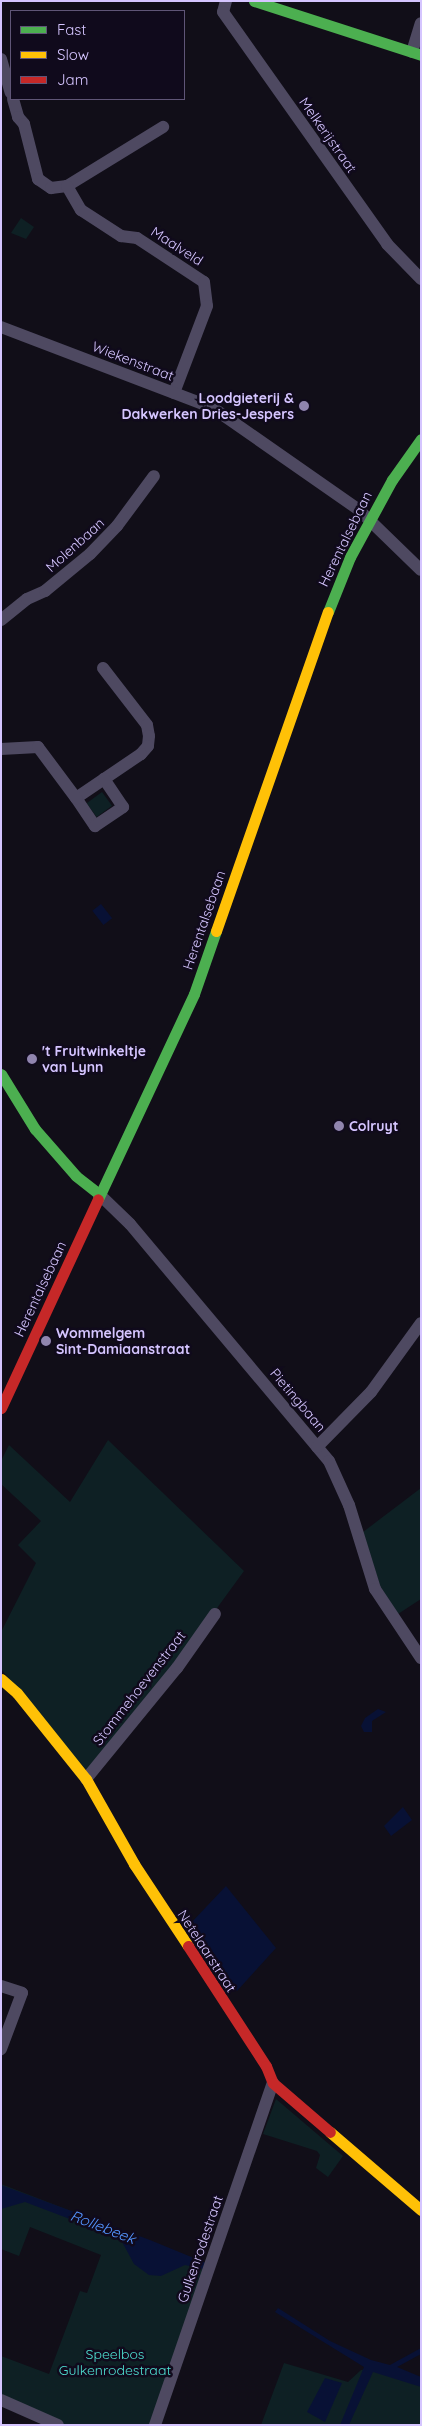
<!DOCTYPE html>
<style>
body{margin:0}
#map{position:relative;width:422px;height:2426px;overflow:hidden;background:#110e18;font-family:Quicksand,sans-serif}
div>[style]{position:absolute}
.green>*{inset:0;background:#0e2024;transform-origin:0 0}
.water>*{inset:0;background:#081135;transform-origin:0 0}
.street>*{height:12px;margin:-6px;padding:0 6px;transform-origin:6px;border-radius:6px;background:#4e4961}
.fast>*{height:11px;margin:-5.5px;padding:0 5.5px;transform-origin:5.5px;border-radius:5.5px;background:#4caf50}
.slow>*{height:11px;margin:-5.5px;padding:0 5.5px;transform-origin:5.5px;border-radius:5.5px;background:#ffc107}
.jam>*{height:11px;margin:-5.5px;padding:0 5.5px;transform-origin:5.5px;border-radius:5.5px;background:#c62828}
.dots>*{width:14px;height:14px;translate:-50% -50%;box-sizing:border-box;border:2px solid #100a1c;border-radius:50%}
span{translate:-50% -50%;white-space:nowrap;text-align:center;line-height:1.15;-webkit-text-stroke:5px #100a1c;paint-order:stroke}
.street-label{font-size:14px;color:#d5c5ff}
.poi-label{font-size:14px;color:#d5c5ff;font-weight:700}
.right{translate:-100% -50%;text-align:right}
.left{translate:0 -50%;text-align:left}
.park-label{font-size:14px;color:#4fe1d3}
.water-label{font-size:15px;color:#5395ff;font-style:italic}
.frame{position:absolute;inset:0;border:2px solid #d5c5ff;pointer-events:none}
.legend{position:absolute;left:10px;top:10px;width:175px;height:90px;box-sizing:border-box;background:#100a1c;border:1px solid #5f5577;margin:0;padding:6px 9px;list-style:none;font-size:15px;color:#d5c5ff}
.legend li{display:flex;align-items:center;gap:10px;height:25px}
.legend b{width:25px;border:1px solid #5f5577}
</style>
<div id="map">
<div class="green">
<i style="clip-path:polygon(21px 218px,34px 227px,26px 239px,11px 233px)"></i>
<i style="left:102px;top:792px;width:17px;height:19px;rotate:54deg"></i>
<i style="clip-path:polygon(108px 1440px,244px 1571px,177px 1663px,87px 1771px,1px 1669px,1px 1632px,36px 1563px,18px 1545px,41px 1521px,1px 1484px,1px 1461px,9px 1445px,70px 1502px)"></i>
<i style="clip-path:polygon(421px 1488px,421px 1599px,398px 1614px,380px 1586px,363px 1532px)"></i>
<i style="clip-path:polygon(276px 2099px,343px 2156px,328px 2177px,316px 2168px,320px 2155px,317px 2151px,263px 2134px)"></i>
<i style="clip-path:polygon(1px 2184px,203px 2262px,209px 2268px,155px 2425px,52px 2425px,1px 2402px,1px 2356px,49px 2374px,80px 2291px,87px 2293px,101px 2255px,30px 2227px,19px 2256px,1px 2249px)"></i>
<i style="clip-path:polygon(284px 2363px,348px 2382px,361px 2370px,371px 2368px,421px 2382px,421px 2425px,261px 2425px)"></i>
</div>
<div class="water">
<i style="left:101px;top:904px;width:18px;height:11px;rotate:52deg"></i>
<i style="clip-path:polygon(378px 1709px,386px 1712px,372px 1721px,372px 1732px,364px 1732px,361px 1726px,365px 1718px)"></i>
<i style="clip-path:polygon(403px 1807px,412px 1820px,391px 1836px,384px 1826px)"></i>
<i style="clip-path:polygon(226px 1886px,276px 1948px,237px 1991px,189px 1925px)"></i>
<i style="clip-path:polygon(1px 2185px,150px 2240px,206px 2263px,203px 2269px,185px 2265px,161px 2276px,149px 2275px,134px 2264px,120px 2238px,25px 2202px,1px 2209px)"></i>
<i style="clip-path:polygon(278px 2308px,330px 2341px,371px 2360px,390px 2365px,421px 2348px,421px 2354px,397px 2367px,421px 2377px,421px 2387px,373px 2372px,349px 2425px,340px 2425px,364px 2367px,275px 2312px)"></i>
<i style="clip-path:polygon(325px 2378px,342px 2383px,325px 2422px,307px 2412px)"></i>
</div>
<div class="street">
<i style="left:226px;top:1px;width:11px;rotate:105deg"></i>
<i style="left:223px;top:12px;width:284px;rotate:54.7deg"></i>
<i style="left:387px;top:244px;width:49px;rotate:45.8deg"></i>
<i style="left:412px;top:52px;width:30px;rotate:-73deg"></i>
<i style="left:1px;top:59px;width:35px;rotate:74deg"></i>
<i style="left:13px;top:99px;width:19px;rotate:74deg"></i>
<i style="left:18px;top:117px;width:9px;rotate:49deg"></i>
<i style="left:24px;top:124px;width:57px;rotate:75.7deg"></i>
<i style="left:38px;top:179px;width:16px;rotate:35deg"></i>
<i style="left:51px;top:188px;width:16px;rotate:-7deg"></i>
<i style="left:67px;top:186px;width:113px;rotate:-31.6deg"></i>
<i style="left:67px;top:186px;width:28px;rotate:60deg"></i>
<i style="left:81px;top:210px;width:48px;rotate:33deg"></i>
<i style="left:121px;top:236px;width:16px;rotate:7deg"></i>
<i style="left:137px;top:238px;width:80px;rotate:33.3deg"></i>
<i style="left:204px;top:282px;width:24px;rotate:83deg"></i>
<i style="left:207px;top:306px;width:93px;rotate:110.8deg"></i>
<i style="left:1px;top:327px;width:227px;rotate:20.9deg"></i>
<i style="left:213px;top:408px;width:178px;rotate:34.9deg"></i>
<i style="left:359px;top:510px;width:86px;rotate:44.1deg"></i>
<i style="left:1px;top:620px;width:33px;rotate:-39deg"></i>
<i style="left:27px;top:599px;width:20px;rotate:-24deg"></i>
<i style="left:45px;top:591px;width:58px;rotate:-39.4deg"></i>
<i style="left:90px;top:554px;width:39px;rotate:-46deg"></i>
<i style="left:117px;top:526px;width:62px;rotate:-53.5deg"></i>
<i style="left:103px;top:668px;width:72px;rotate:52.3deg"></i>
<i style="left:147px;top:725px;width:11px;rotate:80deg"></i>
<i style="left:149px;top:736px;width:10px;rotate:96deg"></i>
<i style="left:148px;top:746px;width:11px;rotate:131deg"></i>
<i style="left:141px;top:754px;width:78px;rotate:145.9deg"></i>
<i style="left:76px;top:798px;width:34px;rotate:56deg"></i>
<i style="left:95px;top:826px;width:34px;rotate:-34deg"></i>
<i style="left:123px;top:807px;width:34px;rotate:-124deg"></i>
<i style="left:1px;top:749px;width:37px;rotate:-3deg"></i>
<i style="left:38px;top:747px;width:64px;rotate:53.3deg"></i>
<i style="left:99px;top:1194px;width:43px;rotate:44.1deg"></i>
<i style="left:130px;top:1224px;width:309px;rotate:50deg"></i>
<i style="left:329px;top:1461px;width:48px;rotate:65.6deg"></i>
<i style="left:349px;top:1505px;width:88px;rotate:72.8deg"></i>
<i style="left:375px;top:1589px;width:83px;rotate:56.3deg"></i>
<i style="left:317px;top:1447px;width:77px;rotate:-45.5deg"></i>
<i style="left:371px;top:1392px;width:85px;rotate:-54.1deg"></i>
<i style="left:86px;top:1779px;width:144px;rotate:-50.7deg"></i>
<i style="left:177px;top:1668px;width:66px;rotate:-54.9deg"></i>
<i style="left:1px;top:1986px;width:22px;rotate:18deg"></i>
<i style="left:22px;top:1993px;width:60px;rotate:110.6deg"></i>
<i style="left:1px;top:2400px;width:62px;rotate:23.7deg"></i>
<i style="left:155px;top:2425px;width:362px;rotate:-71deg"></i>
</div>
<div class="fast">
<i style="left:254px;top:1px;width:176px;rotate:17.9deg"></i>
<i style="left:328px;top:612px;width:59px;rotate:-68.2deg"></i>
<i style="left:350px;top:557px;width:88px;rotate:-61.4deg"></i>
<i style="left:392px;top:480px;width:50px;rotate:-54.7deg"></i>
<i style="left:1px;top:1074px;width:65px;rotate:58.3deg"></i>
<i style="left:35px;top:1129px;width:62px;rotate:48.9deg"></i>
<i style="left:76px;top:1176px;width:29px;rotate:38deg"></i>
<i style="left:98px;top:1199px;width:226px;rotate:-64.9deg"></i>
<i style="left:194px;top:994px;width:67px;rotate:-70.8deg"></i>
</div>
<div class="slow">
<i style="left:216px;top:931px;width:338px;rotate:-70.7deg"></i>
<i style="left:1px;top:1679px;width:21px;rotate:41deg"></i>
<i style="left:17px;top:1693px;width:110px;rotate:51.3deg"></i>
<i style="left:86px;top:1779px;width:98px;rotate:60.5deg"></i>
<i style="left:134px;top:1864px;width:98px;rotate:56.6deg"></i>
<i style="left:330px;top:2132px;width:120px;rotate:40.6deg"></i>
</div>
<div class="jam">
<i style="left:1px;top:1408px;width:230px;rotate:-65.1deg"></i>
<i style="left:188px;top:1946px;width:143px;rotate:57deg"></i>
<i style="left:266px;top:2066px;width:18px;rotate:68deg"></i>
<i style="left:273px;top:2083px;width:75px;rotate:40.7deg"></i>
</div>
<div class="dots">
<i style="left:304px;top:406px;background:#9085ae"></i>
<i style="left:32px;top:1059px;background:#9085ae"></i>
<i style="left:339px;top:1126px;background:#9085ae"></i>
<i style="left:46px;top:1341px;background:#9085ae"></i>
</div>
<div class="street-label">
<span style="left:328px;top:135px;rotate:55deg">Melkerijstraat</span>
<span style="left:177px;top:246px;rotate:33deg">Maalveld</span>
<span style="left:133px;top:361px;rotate:21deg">Wiekenstraat</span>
<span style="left:345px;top:539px;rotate:-64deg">Herentalsebaan</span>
<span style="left:75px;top:545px;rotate:-42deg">Molenbaan</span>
<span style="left:204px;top:920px;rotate:-71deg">Herentalsebaan</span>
<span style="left:40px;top:1289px;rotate:-65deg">Herentalsebaan</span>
<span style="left:298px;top:1400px;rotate:50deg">Pietingbaan</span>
<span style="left:139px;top:1688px;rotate:-52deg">Stommehoevenstraat</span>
<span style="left:207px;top:1951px;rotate:57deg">Netelaarstraat</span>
<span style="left:200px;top:2249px;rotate:-71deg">Gulkenrodestraat</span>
</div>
<div class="poi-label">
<span class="right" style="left:294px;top:406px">Loodgieterij &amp;<br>Dakwerken Dries-Jespers</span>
<span class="left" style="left:42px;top:1059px">'t Fruitwinkeltje<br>van Lynn</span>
<span class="left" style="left:349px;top:1126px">Colruyt</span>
<span class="left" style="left:56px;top:1341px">Wommelgem<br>Sint-Damiaanstraat</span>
</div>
<div class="park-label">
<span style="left:115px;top:2362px">Speelbos<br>Gulkenrodestraat</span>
</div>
<div class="water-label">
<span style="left:103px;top:2227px;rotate:21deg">Rollebeek</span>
</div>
<div class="frame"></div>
<ul class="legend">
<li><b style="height:6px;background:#4caf50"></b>Fast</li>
<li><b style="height:6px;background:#ffc107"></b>Slow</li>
<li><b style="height:6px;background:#c62828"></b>Jam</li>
</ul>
</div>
